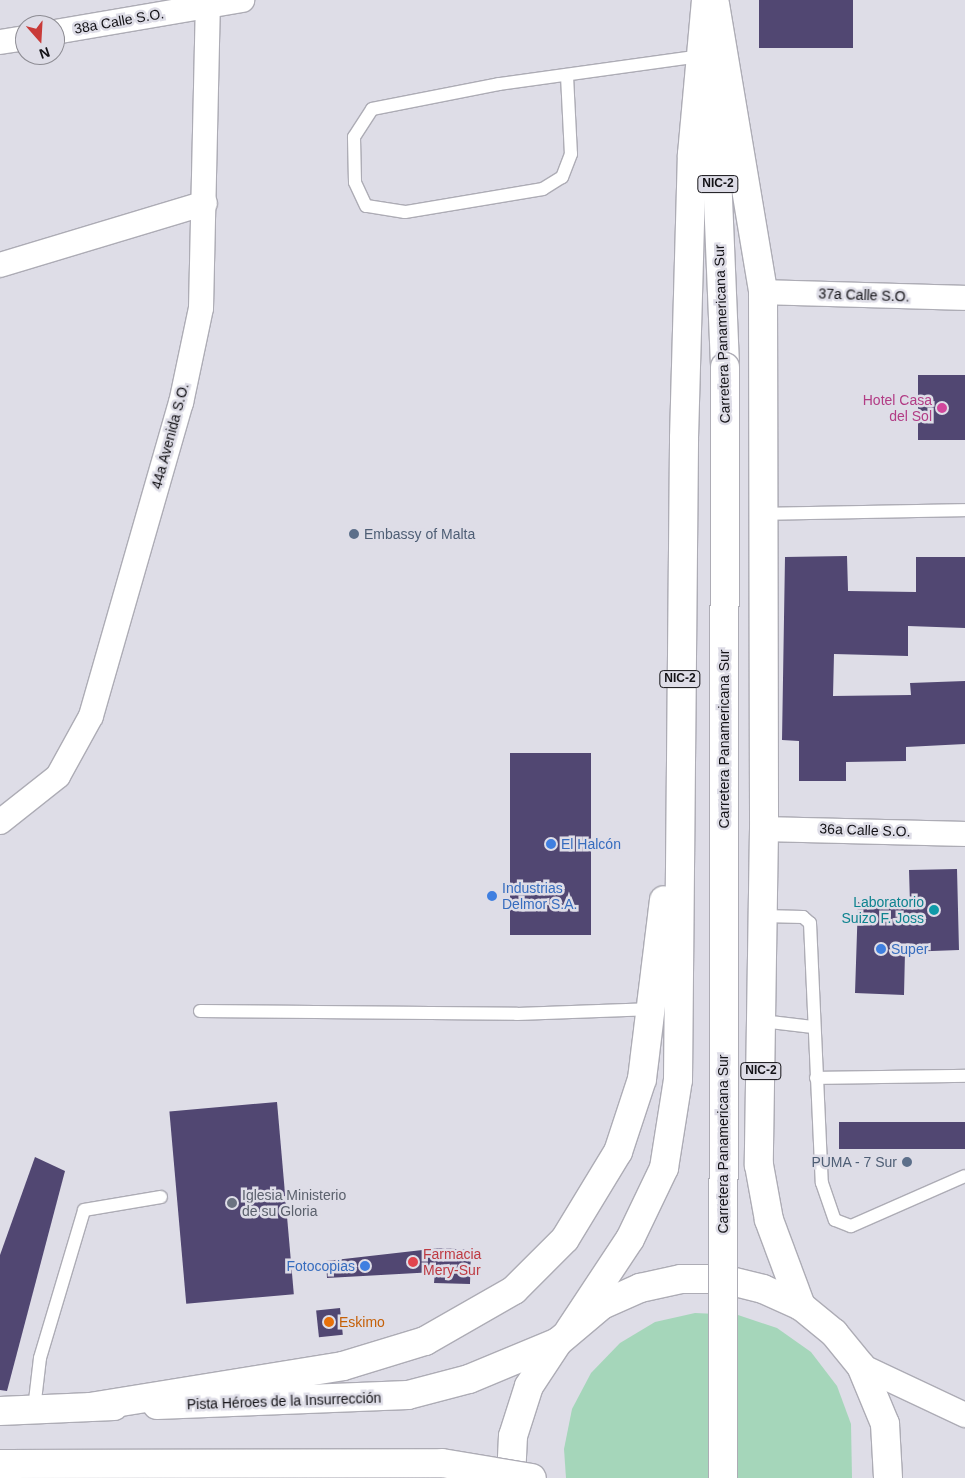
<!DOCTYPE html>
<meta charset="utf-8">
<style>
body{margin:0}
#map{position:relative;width:965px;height:1478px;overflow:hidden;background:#dedde7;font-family:Arial,sans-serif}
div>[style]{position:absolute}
.green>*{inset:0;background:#a5d6ba}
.building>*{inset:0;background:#514772;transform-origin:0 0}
.roads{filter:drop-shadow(1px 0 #adacb5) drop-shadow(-1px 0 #adacb5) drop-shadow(0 1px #adacb5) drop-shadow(0 -1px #adacb5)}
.lane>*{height:12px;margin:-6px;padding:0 6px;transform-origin:6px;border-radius:6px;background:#fff}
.street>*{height:24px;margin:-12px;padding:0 12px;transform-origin:12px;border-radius:12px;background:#fff}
.primary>*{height:28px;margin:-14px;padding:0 14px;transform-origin:14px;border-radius:14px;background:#fff}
.highway>*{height:28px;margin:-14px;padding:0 14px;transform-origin:14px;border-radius:14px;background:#fff}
.bridges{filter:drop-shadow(1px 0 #adacb5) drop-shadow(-1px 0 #adacb5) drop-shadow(0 1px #adacb5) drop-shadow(0 -1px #adacb5)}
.primary-bridge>*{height:28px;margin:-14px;padding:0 14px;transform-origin:14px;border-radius:14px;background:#fff}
.highway-bridge>*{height:28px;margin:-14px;padding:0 14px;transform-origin:14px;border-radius:14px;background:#fff}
.dots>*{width:14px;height:14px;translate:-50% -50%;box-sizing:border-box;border:2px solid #dedde7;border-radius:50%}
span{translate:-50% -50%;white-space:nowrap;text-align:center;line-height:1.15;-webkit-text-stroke:5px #dedde7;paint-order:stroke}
.shield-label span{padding:1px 4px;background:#dedde7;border:1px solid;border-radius:4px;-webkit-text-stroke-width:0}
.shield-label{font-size:12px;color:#131216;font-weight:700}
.street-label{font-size:14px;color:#131216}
.hotel-label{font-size:14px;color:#b23c85}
.right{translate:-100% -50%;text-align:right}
.service-label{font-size:14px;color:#4e5e75}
.left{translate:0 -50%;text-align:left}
.shop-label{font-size:14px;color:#366cbe}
.culture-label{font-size:14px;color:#0d838f}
.worship-label{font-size:14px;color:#5b616d}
.health-label{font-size:14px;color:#be3a42}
.food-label{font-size:14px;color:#c56008}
.north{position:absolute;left:15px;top:15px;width:50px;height:50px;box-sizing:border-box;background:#dedde7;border:1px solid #8d8c93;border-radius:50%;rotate:161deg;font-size:14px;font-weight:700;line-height:20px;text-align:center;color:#131216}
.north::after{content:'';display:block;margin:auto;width:18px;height:22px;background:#c93b39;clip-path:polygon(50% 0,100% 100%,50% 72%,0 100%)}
</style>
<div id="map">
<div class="green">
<i style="clip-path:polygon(695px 1313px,738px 1315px,777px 1328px,811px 1352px,837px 1386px,851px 1424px,852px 1478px,566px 1478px,564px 1449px,572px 1409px,591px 1373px,620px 1343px,655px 1322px)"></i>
</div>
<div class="building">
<i style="left:759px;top:0;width:94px;height:48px"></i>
<i style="left:965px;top:375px;width:65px;height:47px;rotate:90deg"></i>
<i style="clip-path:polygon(847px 556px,848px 591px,916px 592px,916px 557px,965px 557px,965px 628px,908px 626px,908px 656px,834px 654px,833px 696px,911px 695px,910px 683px,965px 681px,965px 744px,906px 747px,906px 761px,846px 762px,846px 781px,799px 781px,799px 741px,782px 740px,785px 557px)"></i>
<i style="left:510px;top:753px;width:81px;height:182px"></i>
<i style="clip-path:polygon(957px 869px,959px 950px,905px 952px,904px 995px,855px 993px,858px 902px,910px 904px,909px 870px)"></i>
<i style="left:277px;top:1102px;width:193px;height:108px;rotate:85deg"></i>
<i style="left:965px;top:1122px;width:27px;height:126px;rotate:90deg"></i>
<i style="clip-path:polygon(35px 1157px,65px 1171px,7px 1391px,0 1390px,0 1255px)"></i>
<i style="clip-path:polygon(440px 1248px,471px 1250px,470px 1284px,434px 1283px,435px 1272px,327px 1278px,326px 1261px)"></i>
<i style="left:340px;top:1308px;width:27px;height:24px;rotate:84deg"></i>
</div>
<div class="roads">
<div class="lane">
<i style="left:567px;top:76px;width:78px;rotate:87.1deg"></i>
<i style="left:571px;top:154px;width:25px;rotate:111deg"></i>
<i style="left:562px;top:177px;width:22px;rotate:148deg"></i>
<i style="left:543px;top:189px;width:140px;rotate:170.5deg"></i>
<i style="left:405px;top:212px;width:39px;rotate:-171deg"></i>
<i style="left:366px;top:206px;width:26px;rotate:-115deg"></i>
<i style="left:355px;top:182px;width:45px;rotate:-91.3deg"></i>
<i style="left:354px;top:137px;width:33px;rotate:-57deg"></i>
<i style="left:372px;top:109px;width:129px;rotate:-11.1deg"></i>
<i style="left:499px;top:84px;width:204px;rotate:-7.9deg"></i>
<i style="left:762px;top:514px;width:203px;rotate:-1.1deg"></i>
<i style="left:763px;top:916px;width:40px;rotate:1.4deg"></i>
<i style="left:803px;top:917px;width:9px;rotate:41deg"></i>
<i style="left:810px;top:923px;width:260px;rotate:87.4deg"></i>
<i style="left:822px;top:1183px;width:39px;rotate:71deg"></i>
<i style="left:835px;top:1220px;width:17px;rotate:21deg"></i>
<i style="left:851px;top:1226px;width:124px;rotate:-23.7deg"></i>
<i style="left:200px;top:1011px;width:317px;rotate:0.5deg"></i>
<i style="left:517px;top:1014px;width:137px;rotate:-2.1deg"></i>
<i style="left:762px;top:1021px;width:51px;rotate:6.7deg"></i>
<i style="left:816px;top:1078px;width:149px;rotate:-0.8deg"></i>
<i style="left:34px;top:1409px;width:51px;rotate:-83.3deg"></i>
<i style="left:40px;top:1358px;width:154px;rotate:-73.4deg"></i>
<i style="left:84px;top:1210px;width:78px;rotate:-9.6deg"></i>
</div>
<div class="street">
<i style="left:55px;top:32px;width:190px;rotate:-9.7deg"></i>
<i style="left:0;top:42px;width:25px;rotate:-9deg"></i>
<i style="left:0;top:265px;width:214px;rotate:-16.8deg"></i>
<i style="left:763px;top:292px;width:202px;rotate:1.7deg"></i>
<i style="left:0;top:822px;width:74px;rotate:-38.4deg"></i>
<i style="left:58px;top:776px;width:68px;rotate:-61.2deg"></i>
<i style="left:91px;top:716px;width:326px;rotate:-74deg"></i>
<i style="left:181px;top:403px;width:97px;rotate:-78.1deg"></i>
<i style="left:201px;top:308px;width:302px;rotate:-88.7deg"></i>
<i style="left:764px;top:829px;width:201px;rotate:1.4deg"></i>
<i style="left:861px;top:1366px;width:115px;rotate:25.2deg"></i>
</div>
<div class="primary">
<i style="left:157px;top:1405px;width:251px;rotate:-2.3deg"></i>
<i style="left:408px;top:1395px;width:63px;rotate:-14.7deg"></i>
<i style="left:469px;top:1379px;width:96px;rotate:-22.6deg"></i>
<i style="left:0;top:1411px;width:114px;rotate:-2.5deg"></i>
</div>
<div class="highway">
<i style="left:715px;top:4px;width:292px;rotate:80.5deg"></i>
<i style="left:763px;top:292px;width:537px;rotate:89.89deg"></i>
<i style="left:764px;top:829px;width:336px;rotate:90.9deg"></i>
<i style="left:759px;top:1165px;width:56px;rotate:79.7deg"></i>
<i style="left:769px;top:1220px;width:92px;rotate:69.6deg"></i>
<i style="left:713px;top:79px;width:288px;rotate:87.6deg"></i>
<i style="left:569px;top:1331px;width:110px;rotate:-56.5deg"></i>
<i style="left:630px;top:1239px;width:79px;rotate:-64.4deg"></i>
<i style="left:664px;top:1168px;width:89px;rotate:-81deg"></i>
<i style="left:678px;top:1080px;width:642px;rotate:-89.46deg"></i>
<i style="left:684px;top:438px;width:284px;rotate:-88.4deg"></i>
<i style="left:692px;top:154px;width:155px;rotate:-84.8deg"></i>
<i style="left:90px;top:1407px;width:256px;rotate:-9.2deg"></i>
<i style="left:343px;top:1366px;width:86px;rotate:-17deg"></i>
<i style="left:425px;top:1341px;width:103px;rotate:-29.8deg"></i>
<i style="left:514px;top:1290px;width:72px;rotate:-45deg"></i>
<i style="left:565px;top:1239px;width:102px;rotate:-58.7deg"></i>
<i style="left:618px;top:1152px;width:77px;rotate:-71.8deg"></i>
<i style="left:642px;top:1079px;width:180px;rotate:-83deg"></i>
<i style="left:511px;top:1478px;width:42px;rotate:-87.3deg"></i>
<i style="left:513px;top:1436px;width:52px;rotate:-72.3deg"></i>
<i style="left:529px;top:1386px;width:53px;rotate:-56.6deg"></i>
<i style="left:558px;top:1342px;width:57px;rotate:-40.1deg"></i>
<i style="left:602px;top:1305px;width:42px;rotate:-24.1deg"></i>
<i style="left:640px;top:1288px;width:42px;rotate:-12.4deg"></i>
<i style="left:681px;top:1279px;width:42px"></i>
<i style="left:723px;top:1279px;width:41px;rotate:14deg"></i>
<i style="left:763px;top:1289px;width:42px;rotate:24.1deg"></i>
<i style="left:801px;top:1306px;width:43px;rotate:39.3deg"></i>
<i style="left:834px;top:1333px;width:43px;rotate:50.7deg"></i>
<i style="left:861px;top:1366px;width:63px;rotate:67.5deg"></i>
<i style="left:885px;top:1424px;width:54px;rotate:86.8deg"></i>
</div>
</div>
<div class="bridges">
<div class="primary-bridge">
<i style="left:0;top:1464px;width:442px;rotate:-0.1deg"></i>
<i style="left:442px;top:1463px;width:91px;rotate:9.5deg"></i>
</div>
<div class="highway-bridge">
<i style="left:723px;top:1478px;width:1111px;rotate:-89.9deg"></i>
</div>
</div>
<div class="dots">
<i style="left:942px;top:408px;background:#d1479c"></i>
<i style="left:354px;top:534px;background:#5c6f8a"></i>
<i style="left:551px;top:844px;background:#3f7fe0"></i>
<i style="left:492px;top:896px;background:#3f7fe0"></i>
<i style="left:934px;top:910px;background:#0f9aa8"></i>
<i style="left:881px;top:949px;background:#3f7fe0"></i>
<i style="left:907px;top:1162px;background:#5c6f8a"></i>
<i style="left:232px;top:1203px;background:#6b7280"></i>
<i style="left:413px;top:1262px;background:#e0444e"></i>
<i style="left:365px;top:1266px;background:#3f7fe0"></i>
<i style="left:329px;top:1322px;background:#e8710a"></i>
</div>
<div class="shield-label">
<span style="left:718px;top:184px">NIC-2</span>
<span style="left:680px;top:679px">NIC-2</span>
<span style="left:761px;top:1071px">NIC-2</span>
</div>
<div class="street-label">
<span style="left:119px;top:21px;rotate:-10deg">38a Calle S.O.</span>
<span style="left:864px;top:295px;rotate:2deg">37a Calle S.O.</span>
<span style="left:722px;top:334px;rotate:-92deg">Carretera Panamericana Sur</span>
<span style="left:170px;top:436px;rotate:-75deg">44a Avenida S.O.</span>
<span style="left:724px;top:739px;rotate:-90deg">Carretera Panamericana Sur</span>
<span style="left:865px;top:830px;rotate:2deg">36a Calle S.O.</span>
<span style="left:723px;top:1144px;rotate:-90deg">Carretera Panamericana Sur</span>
<span style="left:284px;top:1401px;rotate:-2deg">Pista Héroes de la Insurrección</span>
</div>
<div class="hotel-label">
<span class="right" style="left:932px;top:408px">Hotel Casa<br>del Sol</span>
</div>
<div class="service-label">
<span class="left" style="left:364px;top:534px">Embassy of Malta</span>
<span class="right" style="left:897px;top:1162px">PUMA - 7 Sur</span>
</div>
<div class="shop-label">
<span class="left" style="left:561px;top:844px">El Halcón</span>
<span class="left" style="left:502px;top:896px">Industrias<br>Delmor S.A.</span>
<span class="left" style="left:891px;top:949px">Super</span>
<span class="right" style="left:355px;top:1266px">Fotocopias</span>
</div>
<div class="culture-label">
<span class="right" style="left:924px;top:910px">Laboratorio<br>Suizo F. Joss</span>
</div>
<div class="worship-label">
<span class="left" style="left:242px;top:1203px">Iglesia Ministerio<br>de su Gloria</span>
</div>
<div class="health-label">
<span class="left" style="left:423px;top:1262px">Farmacia<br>Mery-Sur</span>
</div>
<div class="food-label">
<span class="left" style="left:339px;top:1322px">Eskimo</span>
</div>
<div class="north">N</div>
</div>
